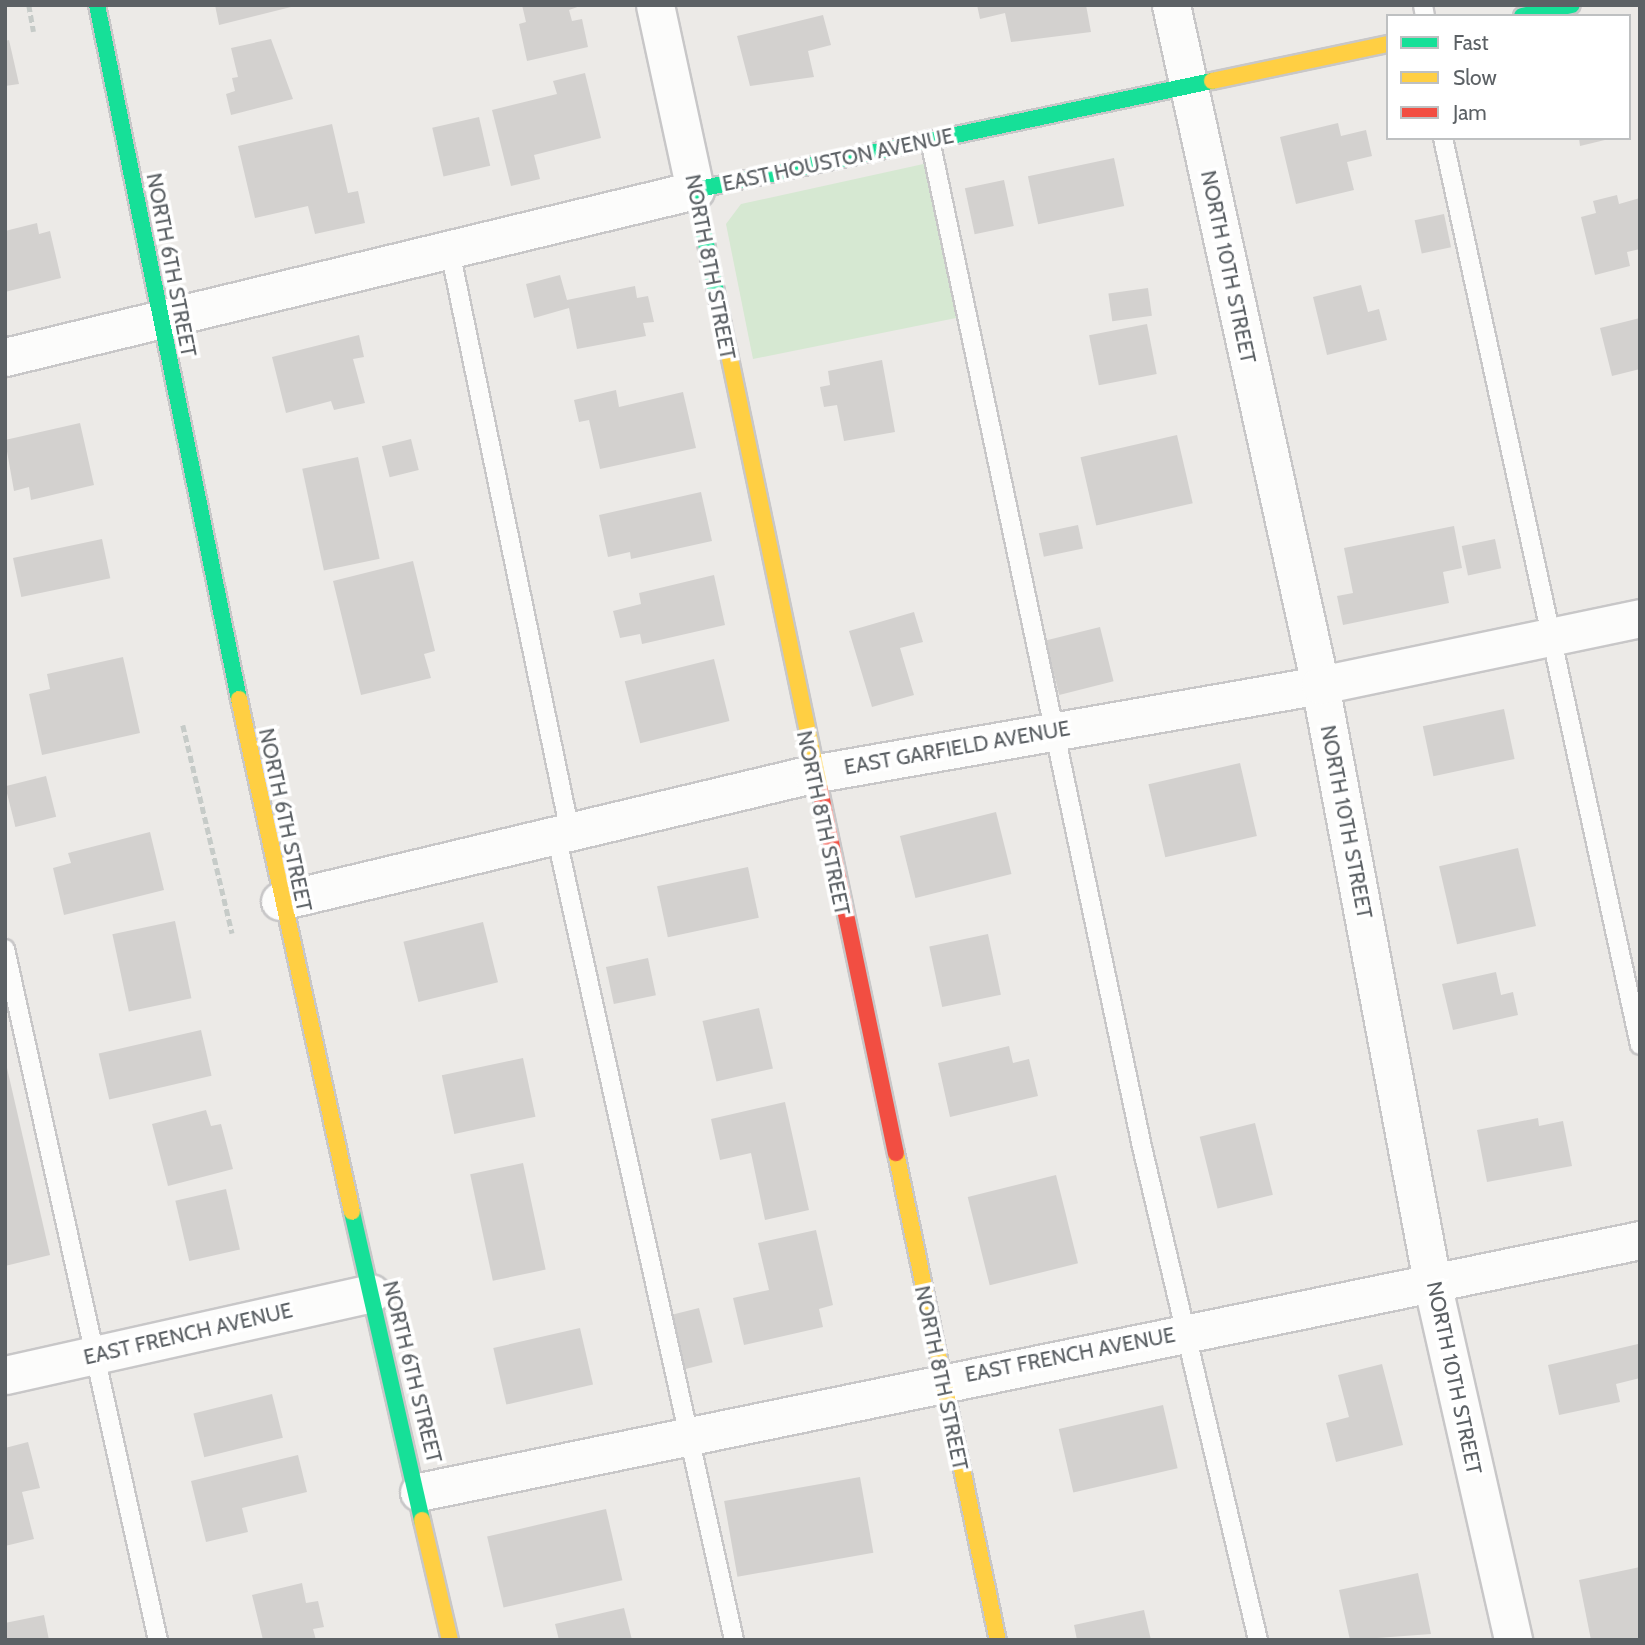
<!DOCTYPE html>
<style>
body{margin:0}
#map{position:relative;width:1645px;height:1645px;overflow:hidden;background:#eceae7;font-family:Cabin,sans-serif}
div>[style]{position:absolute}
.green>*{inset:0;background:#d6e8d2}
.building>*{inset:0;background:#d3d1cf;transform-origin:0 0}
.path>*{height:4.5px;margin-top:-2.25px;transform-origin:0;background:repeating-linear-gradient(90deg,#c6cbc8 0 7px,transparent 0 10.5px)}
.roads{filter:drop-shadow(2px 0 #c8c7c8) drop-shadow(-2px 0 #c8c7c8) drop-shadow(0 2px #c8c7c8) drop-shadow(0 -2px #c8c7c8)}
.lane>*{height:18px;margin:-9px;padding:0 9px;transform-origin:9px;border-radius:9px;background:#fcfcfb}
.street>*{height:37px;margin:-18.5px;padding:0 18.5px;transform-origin:18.5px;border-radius:18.5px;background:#fcfcfb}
.fast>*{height:16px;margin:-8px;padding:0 8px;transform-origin:8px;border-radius:8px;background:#16e098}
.slow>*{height:16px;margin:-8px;padding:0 8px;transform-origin:8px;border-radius:8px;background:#ffcf43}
.jam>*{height:16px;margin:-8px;padding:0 8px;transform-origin:8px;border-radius:8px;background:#f24e42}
span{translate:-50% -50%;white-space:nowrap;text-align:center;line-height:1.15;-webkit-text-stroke:7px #fff;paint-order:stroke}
.street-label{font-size:21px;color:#5c6165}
.frame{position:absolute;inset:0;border:7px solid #5c6165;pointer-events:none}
.legend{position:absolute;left:1386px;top:14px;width:245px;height:126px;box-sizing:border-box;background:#fff;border:2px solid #bec0c1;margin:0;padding:9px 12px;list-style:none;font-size:21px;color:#5c6165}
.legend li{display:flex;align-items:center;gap:14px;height:35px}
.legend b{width:35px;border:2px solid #bec0c1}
</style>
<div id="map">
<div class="green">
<i style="clip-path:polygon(928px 163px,961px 317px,753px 359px,726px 224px,741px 204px)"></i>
</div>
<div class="building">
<i style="clip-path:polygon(215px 5px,295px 5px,295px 6px,219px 25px)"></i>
<i style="clip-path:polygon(522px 5px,583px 5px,569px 10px,572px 21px,582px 19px,588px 47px,527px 61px,519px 24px,526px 22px)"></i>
<i style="clip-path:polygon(977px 5px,1086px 5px,1091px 32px,1011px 42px,1005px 13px,980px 19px)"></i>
<i style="clip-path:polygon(823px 15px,831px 45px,808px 51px,814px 77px,750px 86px,737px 36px)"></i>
<i style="clip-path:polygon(271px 39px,293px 99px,231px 115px,226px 94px,235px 91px,232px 78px,238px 77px,231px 48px)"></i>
<i style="clip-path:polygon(9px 40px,19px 84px,5px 86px,5px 41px)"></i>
<i style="clip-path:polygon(585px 73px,601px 138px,534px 155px,540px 179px,511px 186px,492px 110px,557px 94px,553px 81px)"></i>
<i style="left:479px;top:117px;width:50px;height:48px;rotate:77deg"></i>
<i style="clip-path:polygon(1338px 123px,1341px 136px,1366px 130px,1372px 156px,1347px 162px,1354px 190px,1296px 204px,1280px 137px)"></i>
<i style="clip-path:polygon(332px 124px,348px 193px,358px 191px,365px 223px,315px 234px,308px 206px,255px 218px,238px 146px)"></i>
<i style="clip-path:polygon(1579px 138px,1608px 138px,1609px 139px,1580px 146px)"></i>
<i style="left:1114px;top:158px;width:49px;height:88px;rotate:78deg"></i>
<i style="left:1004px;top:180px;width:47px;height:40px;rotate:78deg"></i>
<i style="clip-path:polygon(1617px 195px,1619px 204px,1640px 198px,1640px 249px,1627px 252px,1630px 266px,1595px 275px,1581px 217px,1596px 213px,1593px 201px)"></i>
<i style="left:1444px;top:214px;width:34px;height:30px;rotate:78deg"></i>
<i style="clip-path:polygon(37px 223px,39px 234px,50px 231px,61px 278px,5px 292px,5px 231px)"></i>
<i style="clip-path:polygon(560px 275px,567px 300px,635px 286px,637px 298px,648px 296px,654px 322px,643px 323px,646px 336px,577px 349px,569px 308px,534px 318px,526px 284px)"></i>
<i style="clip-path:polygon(1361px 285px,1368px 312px,1379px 309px,1387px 340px,1327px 355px,1313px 297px)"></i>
<i style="left:1148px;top:288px;width:28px;height:40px;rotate:82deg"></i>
<i style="clip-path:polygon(1640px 318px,1640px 369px,1612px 376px,1600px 328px)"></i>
<i style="left:1147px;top:324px;width:51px;height:59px;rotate:79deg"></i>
<i style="clip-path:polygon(359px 335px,364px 357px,353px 359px,365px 403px,334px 410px,331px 401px,286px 413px,272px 357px)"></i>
<i style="clip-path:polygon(882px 360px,895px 432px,844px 441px,837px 405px,824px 407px,820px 387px,830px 385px,828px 371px)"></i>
<i style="clip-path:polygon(616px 390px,619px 407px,683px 392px,696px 448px,600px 469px,589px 420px,579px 422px,574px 400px)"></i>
<i style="clip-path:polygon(80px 423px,94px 485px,31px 500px,29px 487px,14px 491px,5px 440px)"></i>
<i style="left:1177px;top:435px;width:70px;height:99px;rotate:77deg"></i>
<i style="left:411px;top:439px;width:32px;height:30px;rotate:76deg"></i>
<i style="left:358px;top:457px;width:104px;height:57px;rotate:78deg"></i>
<i style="clip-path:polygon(701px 492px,712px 541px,631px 559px,630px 552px,608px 557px,599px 515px)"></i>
<i style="left:1078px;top:525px;width:24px;height:40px;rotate:78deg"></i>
<i style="clip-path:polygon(1454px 526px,1462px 568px,1443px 572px,1449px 603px,1343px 625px,1337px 596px,1353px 593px,1344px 548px)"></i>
<i style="left:102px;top:539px;width:40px;height:91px;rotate:78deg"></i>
<i style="left:1495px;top:539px;width:30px;height:34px;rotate:78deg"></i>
<i style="clip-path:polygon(413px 561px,435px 651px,424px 654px,431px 678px,361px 695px,333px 581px)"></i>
<i style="clip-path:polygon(714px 575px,725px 625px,642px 644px,640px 634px,620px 638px,613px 611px,641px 604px,639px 593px)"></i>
<i style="clip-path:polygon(914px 612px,923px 642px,900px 648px,914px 695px,872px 707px,849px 631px)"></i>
<i style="left:1100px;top:627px;width:56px;height:56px;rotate:76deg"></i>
<i style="clip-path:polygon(123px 657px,140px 733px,42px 755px,29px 694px,50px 689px,47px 674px)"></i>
<i style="left:714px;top:659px;width:64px;height:92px;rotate:76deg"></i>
<i style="left:1504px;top:709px;width:51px;height:83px;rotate:78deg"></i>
<i style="left:1240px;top:763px;width:75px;height:94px;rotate:77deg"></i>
<i style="left:46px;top:776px;width:42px;height:42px;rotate:76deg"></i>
<i style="left:996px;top:812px;width:64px;height:99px;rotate:76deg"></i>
<i style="clip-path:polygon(150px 832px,164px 890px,64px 915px,53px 868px,71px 863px,68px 853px)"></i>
<i style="left:1518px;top:848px;width:80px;height:81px;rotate:77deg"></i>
<i style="left:748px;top:867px;width:52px;height:93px;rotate:78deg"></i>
<i style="left:175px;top:921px;width:79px;height:64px;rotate:78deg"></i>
<i style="left:483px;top:922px;width:62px;height:82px;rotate:76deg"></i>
<i style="left:988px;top:934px;width:62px;height:60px;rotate:78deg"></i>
<i style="left:648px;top:958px;width:38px;height:43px;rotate:78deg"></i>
<i style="clip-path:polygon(1496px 972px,1501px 995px,1513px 992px,1518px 1015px,1453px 1030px,1442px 984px)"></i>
<i style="left:759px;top:1008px;width:62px;height:58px;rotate:77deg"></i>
<i style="left:201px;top:1030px;width:47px;height:105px;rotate:77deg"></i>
<i style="clip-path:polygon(1009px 1046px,1013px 1063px,1029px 1059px,1038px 1096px,950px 1117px,938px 1063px)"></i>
<i style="left:523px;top:1058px;width:60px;height:83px;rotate:78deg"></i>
<i style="clip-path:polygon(7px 1068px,50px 1255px,5px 1266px,5px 1069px)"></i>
<i style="clip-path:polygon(785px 1102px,809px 1210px,765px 1220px,751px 1153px,720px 1160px,711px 1119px)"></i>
<i style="clip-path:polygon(206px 1110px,211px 1126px,221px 1124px,233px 1169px,168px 1186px,152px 1124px)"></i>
<i style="clip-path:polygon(1538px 1118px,1539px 1126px,1563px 1121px,1572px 1166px,1487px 1182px,1477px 1130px)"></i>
<i style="left:1255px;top:1123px;width:74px;height:57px;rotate:76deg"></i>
<i style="left:523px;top:1163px;width:109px;height:54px;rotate:78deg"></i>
<i style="left:1056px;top:1175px;width:91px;height:91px;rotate:76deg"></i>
<i style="left:226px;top:1189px;width:62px;height:52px;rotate:77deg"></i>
<i style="clip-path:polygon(816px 1230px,833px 1305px,819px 1309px,823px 1327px,744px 1345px,733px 1298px,769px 1290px,758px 1243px)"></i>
<i style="left:699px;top:1308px;width:56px;height:32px;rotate:76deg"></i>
<i style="left:580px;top:1328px;width:58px;height:89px;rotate:77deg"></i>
<i style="clip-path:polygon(1638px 1344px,1640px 1378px,1616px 1384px,1620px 1402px,1559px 1415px,1548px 1365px)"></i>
<i style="clip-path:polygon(1382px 1364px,1403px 1445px,1336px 1462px,1326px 1423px,1349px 1417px,1338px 1375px)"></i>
<i style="left:272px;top:1394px;width:45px;height:81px;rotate:76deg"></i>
<i style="left:1163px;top:1405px;width:65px;height:107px;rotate:77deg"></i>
<i style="clip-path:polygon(28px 1442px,40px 1488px,22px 1492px,34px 1539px,5px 1546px,5px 1448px)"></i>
<i style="clip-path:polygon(298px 1455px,307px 1492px,242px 1508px,248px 1532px,206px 1542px,191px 1481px)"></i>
<i style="left:860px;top:1477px;width:77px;height:138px;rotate:80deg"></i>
<i style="left:606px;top:1509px;width:73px;height:122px;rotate:77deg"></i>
<i style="clip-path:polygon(1640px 1567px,1640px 1640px,1591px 1640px,1579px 1580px)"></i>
<i style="clip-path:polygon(1418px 1573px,1431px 1634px,1350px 1640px,1339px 1590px)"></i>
<i style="clip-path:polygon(302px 1583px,306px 1603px,318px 1601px,324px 1627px,313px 1629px,316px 1640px,263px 1640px,252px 1595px)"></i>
<i style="clip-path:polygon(624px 1608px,632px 1640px,559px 1640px,555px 1624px)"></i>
<i style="clip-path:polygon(1144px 1610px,1151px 1640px,1077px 1640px,1074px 1625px)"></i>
<i style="clip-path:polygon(44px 1615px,49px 1640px,5px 1640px,5px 1623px)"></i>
</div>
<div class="path">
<i style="left:29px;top:5px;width:27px;rotate:80deg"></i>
<i style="left:183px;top:725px;width:214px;rotate:76.7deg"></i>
</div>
<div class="roads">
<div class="lane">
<i style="left:1423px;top:5px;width:11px;rotate:80deg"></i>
<i style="left:1443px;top:138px;width:928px;rotate:77.75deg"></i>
<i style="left:930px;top:140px;width:1029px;rotate:78.11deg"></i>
<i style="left:1142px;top:1147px;width:506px;rotate:76.76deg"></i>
<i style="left:450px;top:251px;width:593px;rotate:78.33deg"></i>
<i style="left:556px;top:835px;width:824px;rotate:77.53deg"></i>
<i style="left:5px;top:949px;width:708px;rotate:77.52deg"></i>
</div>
<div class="street">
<i style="left:1171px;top:5px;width:696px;rotate:77.64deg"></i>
<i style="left:1320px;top:685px;width:613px;rotate:79.37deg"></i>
<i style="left:1433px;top:1287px;width:362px;rotate:77.2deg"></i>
<i style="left:5px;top:357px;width:710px;rotate:-13.61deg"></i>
<i style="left:695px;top:190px;width:189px;rotate:-102.2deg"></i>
<i style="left:280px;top:901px;width:547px;rotate:-13.43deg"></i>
<i style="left:812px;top:774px;width:516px;rotate:-9.94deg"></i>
<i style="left:1320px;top:685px;width:327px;rotate:-11.8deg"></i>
<i style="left:5px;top:1375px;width:375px;rotate:-12.6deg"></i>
<i style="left:419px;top:1492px;width:1247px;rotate:-11.66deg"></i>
</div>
<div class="fast">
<i style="left:97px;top:5px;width:708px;rotate:78.44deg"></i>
<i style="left:1522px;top:16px;width:51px;rotate:-12.4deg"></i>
<i style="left:720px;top:311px;width:124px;rotate:-101.7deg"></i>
<i style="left:695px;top:190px;width:528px;rotate:-11.91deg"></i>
<i style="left:352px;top:1212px;width:316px;rotate:77.2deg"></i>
</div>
<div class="slow">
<i style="left:1212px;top:81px;width:180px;rotate:-11.9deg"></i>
<i style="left:720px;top:311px;width:489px;rotate:78.2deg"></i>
<i style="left:239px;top:699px;width:525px;rotate:77.58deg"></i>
<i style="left:896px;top:1153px;width:498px;rotate:78.2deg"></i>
<i style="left:422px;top:1520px;width:123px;rotate:76.9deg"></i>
</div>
<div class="jam">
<i style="left:820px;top:790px;width:371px;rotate:78.2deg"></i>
</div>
</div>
<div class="street-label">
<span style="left:838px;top:160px;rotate:-12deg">EAST HOUSTON AVENUE</span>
<span style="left:171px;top:265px;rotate:79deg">NORTH 6TH STREET</span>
<span style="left:710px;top:267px;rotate:79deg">NORTH 8TH STREET</span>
<span style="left:1228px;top:267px;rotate:78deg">NORTH 10TH STREET</span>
<span style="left:957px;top:748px;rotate:-10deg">EAST GARFIELD AVENUE</span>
<span style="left:285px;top:820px;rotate:78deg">NORTH 6TH STREET</span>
<span style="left:1346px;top:822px;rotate:79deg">NORTH 10TH STREET</span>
<span style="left:823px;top:823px;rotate:78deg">NORTH 8TH STREET</span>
<span style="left:188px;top:1334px;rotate:-13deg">EAST FRENCH AVENUE</span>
<span style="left:1070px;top:1355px;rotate:-11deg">EAST FRENCH AVENUE</span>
<span style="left:412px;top:1372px;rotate:76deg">NORTH 6TH STREET</span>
<span style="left:941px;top:1378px;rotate:78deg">NORTH 8TH STREET</span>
<span style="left:1454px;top:1378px;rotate:78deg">NORTH 10TH STREET</span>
</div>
<div class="frame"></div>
<ul class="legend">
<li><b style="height:9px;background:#16e098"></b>Fast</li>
<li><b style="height:9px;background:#ffcf43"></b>Slow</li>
<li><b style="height:9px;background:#f24e42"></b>Jam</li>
</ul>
</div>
